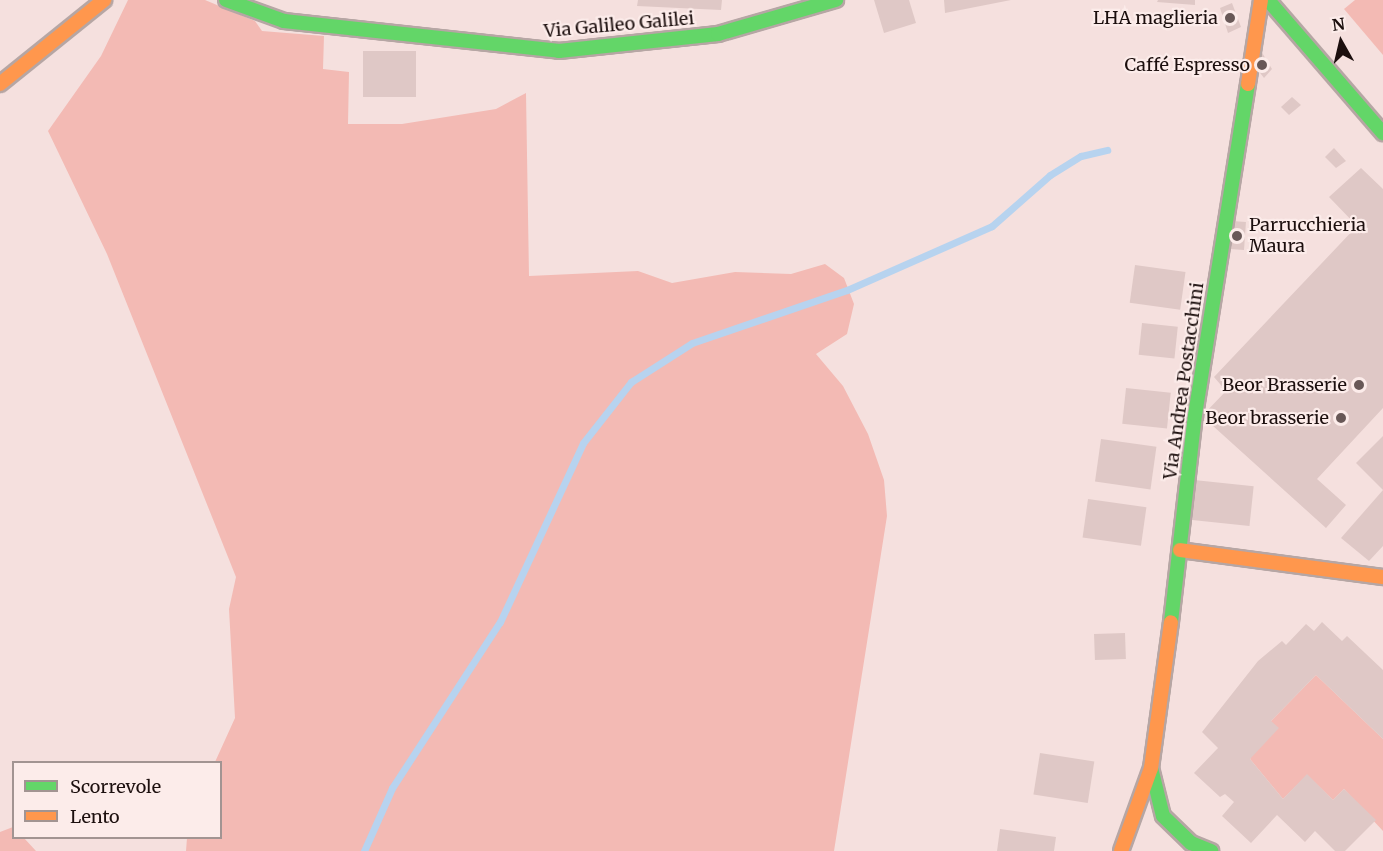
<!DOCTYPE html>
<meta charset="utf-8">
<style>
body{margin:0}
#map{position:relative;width:1383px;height:851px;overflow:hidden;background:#f5e0de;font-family:Merriweather,serif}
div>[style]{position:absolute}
.green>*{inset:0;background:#f3bab4}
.stream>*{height:7px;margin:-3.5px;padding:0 3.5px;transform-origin:3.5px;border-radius:3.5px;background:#b7d3ef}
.building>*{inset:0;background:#dfc8c6;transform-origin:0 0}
.roads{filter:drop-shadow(2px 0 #b6a6a4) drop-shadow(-2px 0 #b6a6a4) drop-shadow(0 2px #b6a6a4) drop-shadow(0 -2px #b6a6a4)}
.fast>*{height:14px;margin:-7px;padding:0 7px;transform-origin:7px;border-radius:7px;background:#63d668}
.slow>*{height:14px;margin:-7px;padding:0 7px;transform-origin:7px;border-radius:7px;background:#ff974d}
.dots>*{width:16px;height:16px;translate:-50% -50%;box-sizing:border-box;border:3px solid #fcecea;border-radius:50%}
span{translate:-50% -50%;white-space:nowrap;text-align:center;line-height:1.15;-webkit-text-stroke:4.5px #fcecea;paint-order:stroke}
.poi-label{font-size:18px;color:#1c0f0e}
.right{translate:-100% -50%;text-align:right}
.left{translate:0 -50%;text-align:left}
.street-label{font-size:18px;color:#1c0f0e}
.legend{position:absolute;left:12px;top:761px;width:210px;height:78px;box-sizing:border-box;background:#fcecea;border:2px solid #a29492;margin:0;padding:8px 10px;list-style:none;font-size:18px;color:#1c0f0e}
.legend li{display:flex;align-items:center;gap:12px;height:30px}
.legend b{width:30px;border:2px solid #a29492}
.north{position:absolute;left:1311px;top:12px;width:60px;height:60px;-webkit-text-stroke:4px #fcecea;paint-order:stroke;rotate:352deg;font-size:16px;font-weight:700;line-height:24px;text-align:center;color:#1c0f0e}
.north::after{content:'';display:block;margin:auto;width:21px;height:27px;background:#1c0f0e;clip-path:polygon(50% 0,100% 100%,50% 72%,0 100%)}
</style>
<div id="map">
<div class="green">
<i style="clip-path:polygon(128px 0,205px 0,255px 21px,262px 31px,324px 36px,323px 69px,349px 72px,348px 124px,402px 124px,496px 109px,526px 93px,529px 276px,638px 271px,672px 283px,735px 272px,791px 274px,825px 264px,844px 278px,854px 304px,847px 334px,816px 354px,843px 386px,868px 434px,884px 480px,887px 516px,834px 851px,186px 851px,187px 838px,220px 838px,220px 762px,215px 762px,235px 718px,229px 609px,236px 577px,107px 254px,48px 131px,101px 56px)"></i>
<i style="clip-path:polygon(1355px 0,1383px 0,1383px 55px,1344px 9px)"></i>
<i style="clip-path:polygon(1316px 675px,1383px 739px,1383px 831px,1344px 789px,1333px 800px,1307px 775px,1283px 799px,1250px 759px,1271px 721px)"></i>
<i style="clip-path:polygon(13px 827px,14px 838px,24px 838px,36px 851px,0 851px,0 832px)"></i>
</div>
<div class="stream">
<i style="left:364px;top:851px;width:69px;rotate:-66deg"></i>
<i style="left:392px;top:788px;width:198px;rotate:-57deg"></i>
<i style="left:500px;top:622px;width:197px;rotate:-65.1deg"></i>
<i style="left:583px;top:443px;width:78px;rotate:-51.8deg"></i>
<i style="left:631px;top:382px;width:72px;rotate:-32.6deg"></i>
<i style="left:692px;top:343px;width:164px;rotate:-18.9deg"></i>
<i style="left:847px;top:290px;width:158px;rotate:-23.8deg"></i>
<i style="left:992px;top:226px;width:77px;rotate:-41.3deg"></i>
<i style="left:1050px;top:175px;width:36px;rotate:-32deg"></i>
<i style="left:1081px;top:156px;width:27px;rotate:-13deg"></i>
</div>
<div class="building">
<i style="clip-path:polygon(638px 0,722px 0,721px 10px,637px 6px)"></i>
<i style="clip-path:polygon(874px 0,909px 0,916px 23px,884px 33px)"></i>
<i style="clip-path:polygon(944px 0,1011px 0,945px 13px)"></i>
<i style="clip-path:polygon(1158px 0,1195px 0,1195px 5px,1157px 2px)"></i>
<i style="clip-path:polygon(1232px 3px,1241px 27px,1228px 33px,1220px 8px)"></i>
<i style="left:416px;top:51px;width:46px;height:53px;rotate:90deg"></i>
<i style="clip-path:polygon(1261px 51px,1272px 69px,1264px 78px,1251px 61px)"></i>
<i style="clip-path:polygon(1292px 97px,1301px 105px,1289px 115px,1281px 107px)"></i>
<i style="clip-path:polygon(1334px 148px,1346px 161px,1336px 168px,1325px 157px)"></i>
<i style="clip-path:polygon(1361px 168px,1383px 189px,1383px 408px,1317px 479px,1346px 505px,1326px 528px,1202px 416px,1226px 391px,1214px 377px,1357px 226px,1329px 197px)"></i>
<i style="left:1232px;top:221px;width:14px;height:28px;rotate:4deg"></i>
<i style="left:1135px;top:265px;width:51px;height:38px;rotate:8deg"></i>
<i style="left:1142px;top:323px;width:36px;height:32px;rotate:6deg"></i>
<i style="left:1126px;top:388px;width:45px;height:36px;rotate:6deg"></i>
<i style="clip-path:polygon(1383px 436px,1383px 490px,1356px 463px)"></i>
<i style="left:1101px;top:439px;width:56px;height:43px;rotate:8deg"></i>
<i style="left:1194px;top:480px;width:60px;height:40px;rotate:6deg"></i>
<i style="clip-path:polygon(1383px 490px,1383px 546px,1369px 561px,1341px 538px)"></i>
<i style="left:1088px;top:499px;width:59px;height:39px;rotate:8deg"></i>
<i style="clip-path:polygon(1322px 622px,1342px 641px,1347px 636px,1383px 670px,1383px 739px,1316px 675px,1271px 721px,1279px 728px,1250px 759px,1283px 799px,1307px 774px,1333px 800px,1344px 789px,1376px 820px,1345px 851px,1335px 851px,1315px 831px,1305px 842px,1277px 815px,1251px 843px,1222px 816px,1234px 802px,1225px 794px,1220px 797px,1194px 773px,1218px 748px,1202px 732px,1258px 661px,1282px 641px,1286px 645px,1306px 624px,1314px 631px)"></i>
<i style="left:1125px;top:633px;width:26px;height:31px;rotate:88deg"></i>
<i style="left:1040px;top:753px;width:55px;height:42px;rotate:9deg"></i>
<i style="clip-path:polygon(1000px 829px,1056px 837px,1054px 851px,997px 851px)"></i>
</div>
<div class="roads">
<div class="fast">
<i style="left:226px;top:0;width:62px;rotate:19.9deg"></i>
<i style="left:284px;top:21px;width:277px;rotate:6.2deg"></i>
<i style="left:559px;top:51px;width:160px;rotate:-6.1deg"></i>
<i style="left:718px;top:34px;width:123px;rotate:-16.1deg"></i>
<i style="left:1268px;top:0;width:176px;rotate:49.2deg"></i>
<i style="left:1171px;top:622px;width:208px;rotate:-83.4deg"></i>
<i style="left:1195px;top:415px;width:335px;rotate:-80.9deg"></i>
<i style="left:1151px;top:768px;width:49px;rotate:76deg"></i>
<i style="left:1163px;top:816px;width:39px;rotate:44deg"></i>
<i style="left:1191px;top:843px;width:22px;rotate:22deg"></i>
</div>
<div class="slow">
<i style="left:0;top:84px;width:134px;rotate:-38.9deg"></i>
<i style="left:1248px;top:84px;width:85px;rotate:-81.2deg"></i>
<i style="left:1180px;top:550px;width:205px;rotate:7.6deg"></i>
<i style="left:1121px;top:851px;width:88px;rotate:-70.1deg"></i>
<i style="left:1151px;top:768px;width:147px;rotate:-82.2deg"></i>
</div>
</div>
<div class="dots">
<i style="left:1230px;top:18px;background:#685857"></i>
<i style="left:1262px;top:65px;background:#685857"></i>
<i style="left:1237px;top:236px;background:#685857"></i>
<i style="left:1359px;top:385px;background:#685857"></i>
<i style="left:1341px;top:418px;background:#685857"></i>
</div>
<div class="poi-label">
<span class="right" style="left:1218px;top:18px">LHA maglieria</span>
<span class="right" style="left:1250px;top:65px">Caffé Espresso</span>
<span class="left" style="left:1249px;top:236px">Parrucchieria<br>Maura</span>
<span class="right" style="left:1347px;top:385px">Beor Brasserie</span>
<span class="right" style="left:1329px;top:418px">Beor brasserie</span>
</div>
<div class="street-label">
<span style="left:619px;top:25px;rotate:-5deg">Via Galileo Galilei</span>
<span style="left:1184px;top:381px;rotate:-82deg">Via Andrea Postacchini</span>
</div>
<ul class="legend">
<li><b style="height:8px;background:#63d668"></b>Scorrevole</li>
<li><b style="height:8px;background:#ff974d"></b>Lento</li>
</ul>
<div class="north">N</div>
</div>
